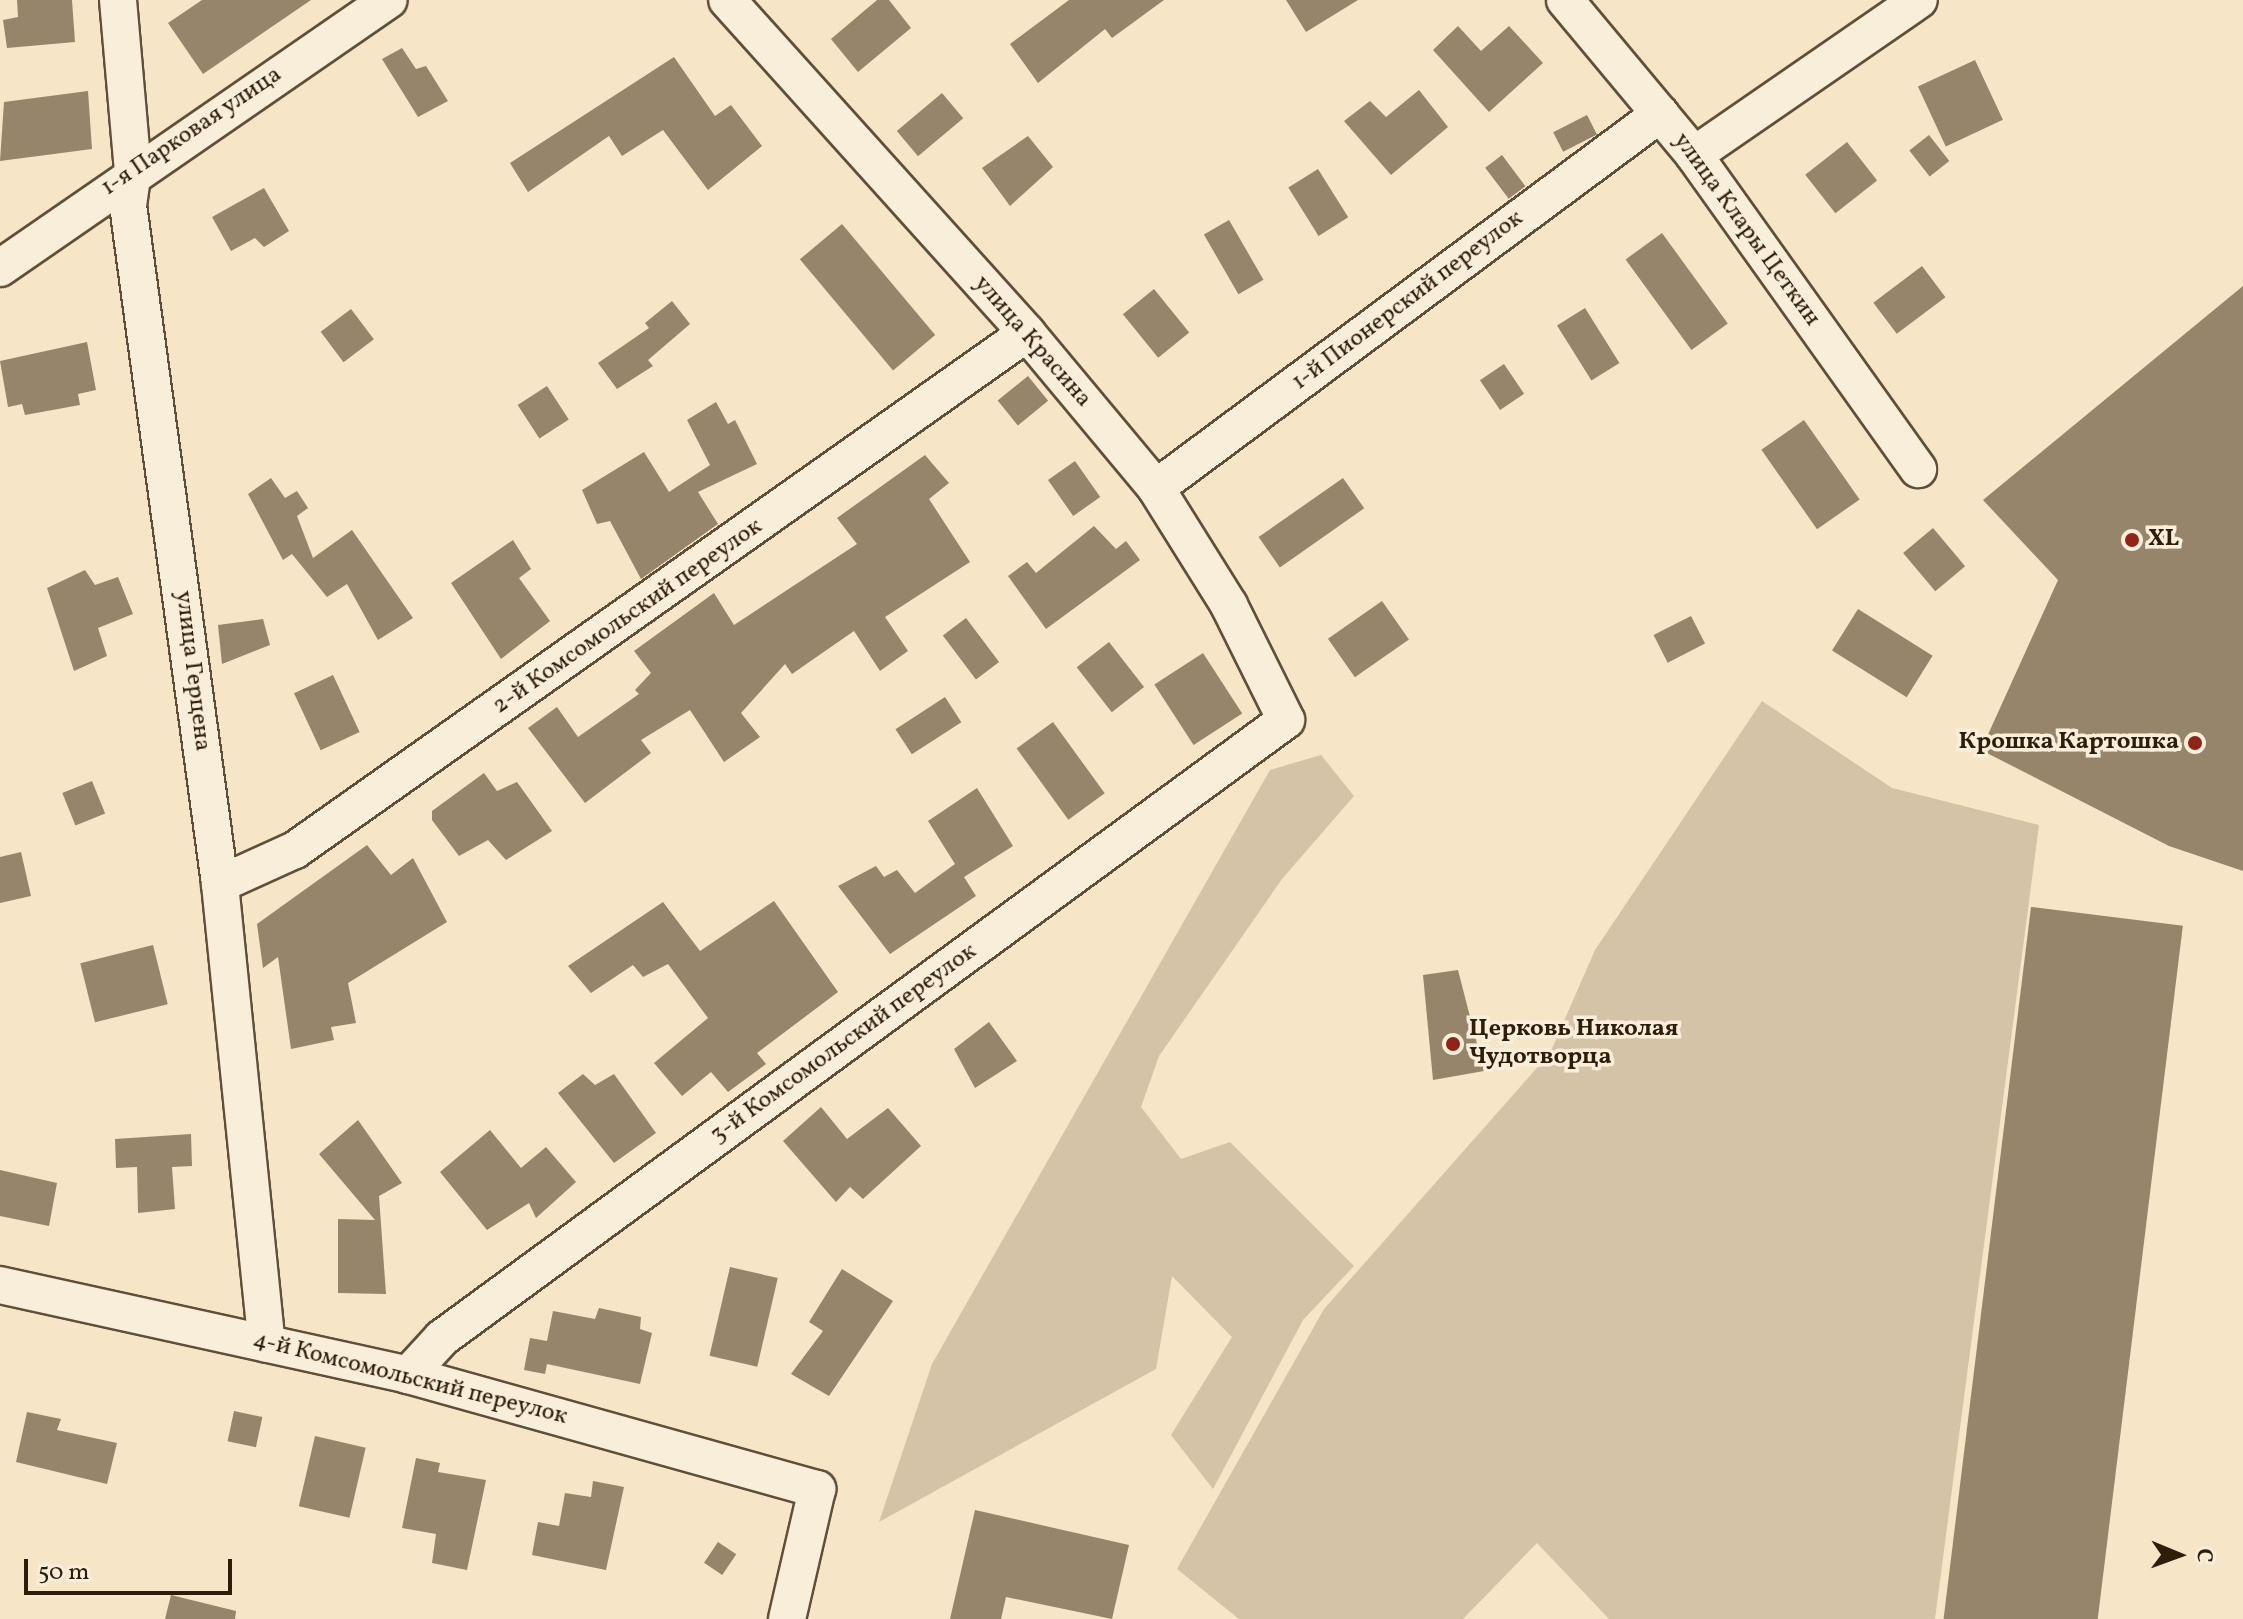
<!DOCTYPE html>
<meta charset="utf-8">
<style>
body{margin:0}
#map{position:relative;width:2243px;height:1619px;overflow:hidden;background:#f6e5c6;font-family:Vollkorn,serif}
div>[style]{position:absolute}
.green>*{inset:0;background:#d4c3a6}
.building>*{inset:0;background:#96856b;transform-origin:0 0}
.roads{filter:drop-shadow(2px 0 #604f38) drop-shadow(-2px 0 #604f38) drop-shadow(0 2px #604f38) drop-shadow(0 -2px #604f38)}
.minor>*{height:36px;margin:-18px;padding:0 18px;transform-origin:18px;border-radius:18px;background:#f9eeda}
.dots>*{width:22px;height:22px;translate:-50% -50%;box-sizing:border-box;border:4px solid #f9eeda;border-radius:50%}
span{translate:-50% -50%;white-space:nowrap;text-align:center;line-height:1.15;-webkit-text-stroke:7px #f9eeda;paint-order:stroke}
.street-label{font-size:24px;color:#2e1d09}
.poi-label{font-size:24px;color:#2e1d09;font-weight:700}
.left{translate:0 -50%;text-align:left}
.right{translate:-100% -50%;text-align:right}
.north{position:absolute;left:2139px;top:1515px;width:80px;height:80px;-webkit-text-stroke:6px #f9eeda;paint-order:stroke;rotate:91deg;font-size:22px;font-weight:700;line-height:32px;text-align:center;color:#2e1d09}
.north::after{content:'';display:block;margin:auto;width:28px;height:36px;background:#2e1d09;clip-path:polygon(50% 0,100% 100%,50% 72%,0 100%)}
.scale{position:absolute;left:24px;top:1559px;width:208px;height:36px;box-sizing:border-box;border:4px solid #2e1d09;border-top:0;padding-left:10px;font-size:24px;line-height:28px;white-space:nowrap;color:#2e1d09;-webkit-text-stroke:6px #f9eeda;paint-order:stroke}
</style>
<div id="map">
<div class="green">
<i style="clip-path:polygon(1762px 701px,1892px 788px,2039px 825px,1935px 1619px,1609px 1619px,1537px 1543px,1463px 1619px,1239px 1619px,1177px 1569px,1324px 1309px,1550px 1053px,1595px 950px)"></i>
<i style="clip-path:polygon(1321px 755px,1354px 796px,1282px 879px,1159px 1056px,1141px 1107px,1181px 1159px,1230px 1142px,1354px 1266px,1303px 1320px,1213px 1489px,1171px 1435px,1232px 1337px,1172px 1276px,1156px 1369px,879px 1522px,932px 1364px,1270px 770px)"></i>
</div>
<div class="building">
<i style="clip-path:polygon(17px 0,72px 0,75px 42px,7px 48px,3px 20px,18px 17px)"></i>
<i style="clip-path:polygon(202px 0,311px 0,203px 74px,168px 23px)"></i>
<i style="clip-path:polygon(877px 0,889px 0,911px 28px,858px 72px,831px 39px)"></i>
<i style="clip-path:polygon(1069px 0,1164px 0,1112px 38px,1105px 29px,1038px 83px,1010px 44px)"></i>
<i style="clip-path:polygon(1286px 0,1358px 0,1306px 32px)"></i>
<i style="clip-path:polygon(1458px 26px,1481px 51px,1509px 26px,1543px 63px,1489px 112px,1433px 50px)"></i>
<i style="clip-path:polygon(402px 48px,416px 69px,426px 66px,448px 101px,418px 117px,382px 59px)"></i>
<i style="clip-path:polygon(674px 57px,715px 116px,731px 105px,762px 146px,708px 190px,663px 130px,622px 156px,609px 136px,528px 192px,510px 163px)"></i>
<i style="left:1975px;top:60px;width:66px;height:63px;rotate:65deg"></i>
<i style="clip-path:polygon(1419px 90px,1448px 127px,1391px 175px,1344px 121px,1370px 101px,1386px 117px)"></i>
<i style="clip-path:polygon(88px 91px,92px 149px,0 161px,4px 102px)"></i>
<i style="left:942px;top:93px;width:33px;height:59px;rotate:50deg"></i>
<i style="left:1587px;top:115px;width:22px;height:38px;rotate:63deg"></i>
<i style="left:1929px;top:135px;width:33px;height:25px;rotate:52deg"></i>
<i style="clip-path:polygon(1028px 136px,1053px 167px,1010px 206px,982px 168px)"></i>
<i style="left:1847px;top:142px;width:49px;height:53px;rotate:52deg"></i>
<i style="left:1502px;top:155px;width:39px;height:21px;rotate:53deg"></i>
<i style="left:1318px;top:169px;width:57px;height:35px;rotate:58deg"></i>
<i style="clip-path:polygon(264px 188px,289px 231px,264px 247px,255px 238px,231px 251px,212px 217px)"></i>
<i style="left:1229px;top:220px;width:69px;height:29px;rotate:60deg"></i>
<i style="left:842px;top:224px;width:145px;height:55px;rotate:50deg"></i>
<i style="left:1662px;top:233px;width:112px;height:45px;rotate:54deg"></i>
<i style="left:1922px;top:266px;width:39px;height:61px;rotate:53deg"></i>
<i style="clip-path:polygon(2243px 286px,2243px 871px,2169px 846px,1981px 750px,2058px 580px,1983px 500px)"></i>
<i style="left:1154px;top:289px;width:56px;height:40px;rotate:51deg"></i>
<i style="clip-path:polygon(672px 301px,690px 324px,648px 360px,653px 366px,617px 389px,598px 363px,649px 328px,645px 323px)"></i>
<i style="left:1585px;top:308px;width:65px;height:33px;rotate:58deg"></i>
<i style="left:351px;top:309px;width:38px;height:38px;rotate:53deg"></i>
<i style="clip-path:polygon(87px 342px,96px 390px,78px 394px,80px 405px,25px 415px,22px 404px,8px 407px,0 361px)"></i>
<i style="left:1504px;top:364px;width:36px;height:29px;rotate:56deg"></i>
<i style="left:1028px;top:376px;width:32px;height:39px;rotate:51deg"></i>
<i style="left:547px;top:386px;width:40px;height:35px;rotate:57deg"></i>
<i style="clip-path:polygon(716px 402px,728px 424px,735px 420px,757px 464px,698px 492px,718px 524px,641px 579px,610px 521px,597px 524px,582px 490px,644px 452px,669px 492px,710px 465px,687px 420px)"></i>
<i style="left:1804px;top:420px;width:97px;height:52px;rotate:55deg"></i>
<i style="clip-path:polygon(925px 455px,949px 483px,929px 499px,970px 562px,885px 617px,908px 651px,880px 671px,854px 631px,792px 674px,785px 664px,741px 713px,760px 737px,724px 762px,690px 710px,641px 740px,651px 753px,585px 803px,528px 728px,557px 707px,578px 737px,639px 694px,635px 690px,651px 673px,634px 651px,714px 593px,734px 625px,857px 544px,837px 518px)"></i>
<i style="left:1075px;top:461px;width:44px;height:33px;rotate:55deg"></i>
<i style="clip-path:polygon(271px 478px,285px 498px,297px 491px,308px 508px,297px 516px,313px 558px,352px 530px,413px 618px,378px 640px,347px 584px,327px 597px,292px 554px,283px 560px,248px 494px)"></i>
<i style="left:1343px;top:478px;width:37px;height:103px;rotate:55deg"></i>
<i style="clip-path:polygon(1094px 526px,1116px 549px,1126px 541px,1140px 560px,1046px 629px,1008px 576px,1027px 562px,1036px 573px)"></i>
<i style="left:1933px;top:528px;width:50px;height:39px;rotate:50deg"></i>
<i style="clip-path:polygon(513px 540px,531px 569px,519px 578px,550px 621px,501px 659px,451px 583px)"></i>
<i style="clip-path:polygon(85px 570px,95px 585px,118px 577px,133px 614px,98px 628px,107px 656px,74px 671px,47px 588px)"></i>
<i style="left:1382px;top:601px;width:47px;height:66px;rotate:55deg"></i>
<i style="left:1858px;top:609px;width:88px;height:49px;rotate:32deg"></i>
<i style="left:1691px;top:616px;width:31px;height:42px;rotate:63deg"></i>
<i style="left:966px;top:618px;width:55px;height:29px;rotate:53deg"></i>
<i style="clip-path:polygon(263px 619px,270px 645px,222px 664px,218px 625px)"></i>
<i style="left:1109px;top:642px;width:57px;height:41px;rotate:52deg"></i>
<i style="left:1203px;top:653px;width:72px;height:58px;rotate:57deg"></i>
<i style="left:333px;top:675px;width:63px;height:43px;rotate:65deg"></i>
<i style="left:945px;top:697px;width:30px;height:59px;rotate:57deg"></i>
<i style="left:1053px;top:722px;width:88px;height:45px;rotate:54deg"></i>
<i style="clip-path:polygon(484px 773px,497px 791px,517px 782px,552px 831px,506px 860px,488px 840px,459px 856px,432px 820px,432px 811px)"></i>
<i style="left:92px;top:781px;width:35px;height:32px;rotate:68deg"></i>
<i style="clip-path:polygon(977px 788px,1013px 846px,964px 877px,976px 896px,890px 954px,838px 886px,876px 866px,884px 877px,897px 870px,915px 893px,955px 864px,928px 821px)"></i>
<i style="clip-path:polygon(367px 845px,391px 875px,413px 858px,447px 922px,348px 983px,356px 1023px,331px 1027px,334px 1040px,291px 1049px,278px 957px,263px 968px,257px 924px)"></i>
<i style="clip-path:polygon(21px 852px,31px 896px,0 903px,0 857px)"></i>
<i style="clip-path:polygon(774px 901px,838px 992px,757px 1053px,766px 1064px,728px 1092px,711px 1072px,682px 1096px,654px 1063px,708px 1018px,668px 964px,643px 977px,633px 965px,591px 993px,568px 966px,663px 902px,700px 951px)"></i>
<i style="left:2031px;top:907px;width:153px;height:718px;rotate:7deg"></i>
<i style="left:153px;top:945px;width:61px;height:75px;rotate:76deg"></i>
<i style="clip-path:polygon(1458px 970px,1484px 1071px,1433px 1080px,1423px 975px)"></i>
<i style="clip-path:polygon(989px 1022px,1017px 1061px,975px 1088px,954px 1049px)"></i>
<i style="clip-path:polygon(583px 1074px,595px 1085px,614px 1074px,656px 1133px,614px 1163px,558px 1093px)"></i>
<i style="clip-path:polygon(821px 1107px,847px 1139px,888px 1108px,921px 1146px,863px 1199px,850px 1187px,836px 1202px,783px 1141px)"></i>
<i style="clip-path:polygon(358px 1120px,402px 1183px,379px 1196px,386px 1294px,338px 1293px,338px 1219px,375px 1220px,319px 1154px)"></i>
<i style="clip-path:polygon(490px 1130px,521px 1168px,546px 1147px,576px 1182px,536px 1218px,529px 1203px,487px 1230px,440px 1172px)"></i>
<i style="clip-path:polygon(191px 1134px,192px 1166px,172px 1167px,175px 1209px,138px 1213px,137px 1167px,116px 1168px,115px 1139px)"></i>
<i style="clip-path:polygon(0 1170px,57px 1183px,49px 1226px,0 1216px)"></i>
<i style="left:730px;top:1267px;width:49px;height:91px;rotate:13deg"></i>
<i style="clip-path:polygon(842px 1269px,893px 1301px,829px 1396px,791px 1374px,823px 1331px,809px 1322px)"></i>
<i style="clip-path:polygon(599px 1308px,641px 1317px,640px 1329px,652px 1333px,640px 1384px,547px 1364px,545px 1374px,524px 1370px,530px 1338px,547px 1341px,553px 1311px,595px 1319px)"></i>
<i style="left:234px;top:1411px;width:29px;height:31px;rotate:12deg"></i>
<i style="clip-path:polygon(27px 1412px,61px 1419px,57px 1430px,117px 1443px,107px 1484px,16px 1462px)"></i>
<i style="left:315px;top:1436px;width:52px;height:72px;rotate:13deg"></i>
<i style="clip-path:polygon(416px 1458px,440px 1463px,438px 1472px,486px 1480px,467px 1570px,432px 1563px,436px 1534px,402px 1528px)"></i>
<i style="clip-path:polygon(593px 1481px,624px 1487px,606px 1570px,532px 1555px,538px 1522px,559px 1526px,565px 1493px,591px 1497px)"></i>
<i style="clip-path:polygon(975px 1510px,1129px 1545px,1112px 1619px,1006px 1597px,1001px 1619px,950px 1619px)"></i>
<i style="left:718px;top:1542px;width:22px;height:25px;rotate:34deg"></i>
<i style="clip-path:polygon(171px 1595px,236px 1611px,235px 1619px,165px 1619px)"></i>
</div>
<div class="roads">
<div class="minor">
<i style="left:118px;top:0;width:171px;rotate:85deg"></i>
<i style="left:133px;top:170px;width:35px;rotate:98deg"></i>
<i style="left:128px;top:205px;width:685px;rotate:82.28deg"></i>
<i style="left:220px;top:884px;width:462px;rotate:84.2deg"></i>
<i style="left:1565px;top:0;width:202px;rotate:50.2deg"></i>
<i style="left:1694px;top:155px;width:386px;rotate:54.5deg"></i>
<i style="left:1694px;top:155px;width:273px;rotate:-34.6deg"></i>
<i style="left:0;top:268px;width:472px;rotate:-34.6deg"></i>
<i style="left:1156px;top:488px;width:628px;rotate:-36.58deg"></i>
<i style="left:220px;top:884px;width:82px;rotate:-24.4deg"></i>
<i style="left:295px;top:850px;width:896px;rotate:-35.23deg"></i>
<i style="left:0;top:1285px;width:418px;rotate:12.4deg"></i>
<i style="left:408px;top:1375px;width:425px;rotate:15.6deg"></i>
<i style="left:817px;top:1489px;width:133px;rotate:103deg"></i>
<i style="left:408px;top:1375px;width:50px;rotate:-47.4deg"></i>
<i style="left:442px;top:1338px;width:1046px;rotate:-36.21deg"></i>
<i style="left:1286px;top:720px;width:128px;rotate:-116.4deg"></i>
<i style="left:1229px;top:605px;width:138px;rotate:-122deg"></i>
<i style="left:1156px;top:488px;width:202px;rotate:-129.8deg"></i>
<i style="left:1027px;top:333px;width:448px;rotate:-132deg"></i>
</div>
</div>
<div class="dots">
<i style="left:2132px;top:540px;background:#8f2418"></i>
<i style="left:2195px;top:743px;background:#8f2418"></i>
<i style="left:1453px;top:1044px;background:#8f2418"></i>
</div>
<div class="street-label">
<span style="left:192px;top:132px;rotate:-34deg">1-я Парковая улица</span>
<span style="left:1746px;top:230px;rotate:54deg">улица Клары Цеткин</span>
<span style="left:1408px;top:301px;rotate:-37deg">1-й Пионерский переулок</span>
<span style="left:1032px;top:342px;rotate:49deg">улица Красина</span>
<span style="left:628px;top:617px;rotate:-35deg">2-й Комсомольский переулок</span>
<span style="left:192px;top:671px;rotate:83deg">улица Герцена</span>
<span style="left:844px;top:1044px;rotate:-36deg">3-й Комсомольский переулок</span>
<span style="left:410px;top:1379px;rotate:14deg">4-й Комсомольский переулок</span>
</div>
<div class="poi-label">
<span class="left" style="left:2148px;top:540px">XL</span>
<span class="right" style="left:2179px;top:743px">Крошка Картошка</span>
<span class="left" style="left:1469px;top:1044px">Церковь Николая<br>Чудотворца</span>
</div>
<div class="north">С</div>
<div class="scale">50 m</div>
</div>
